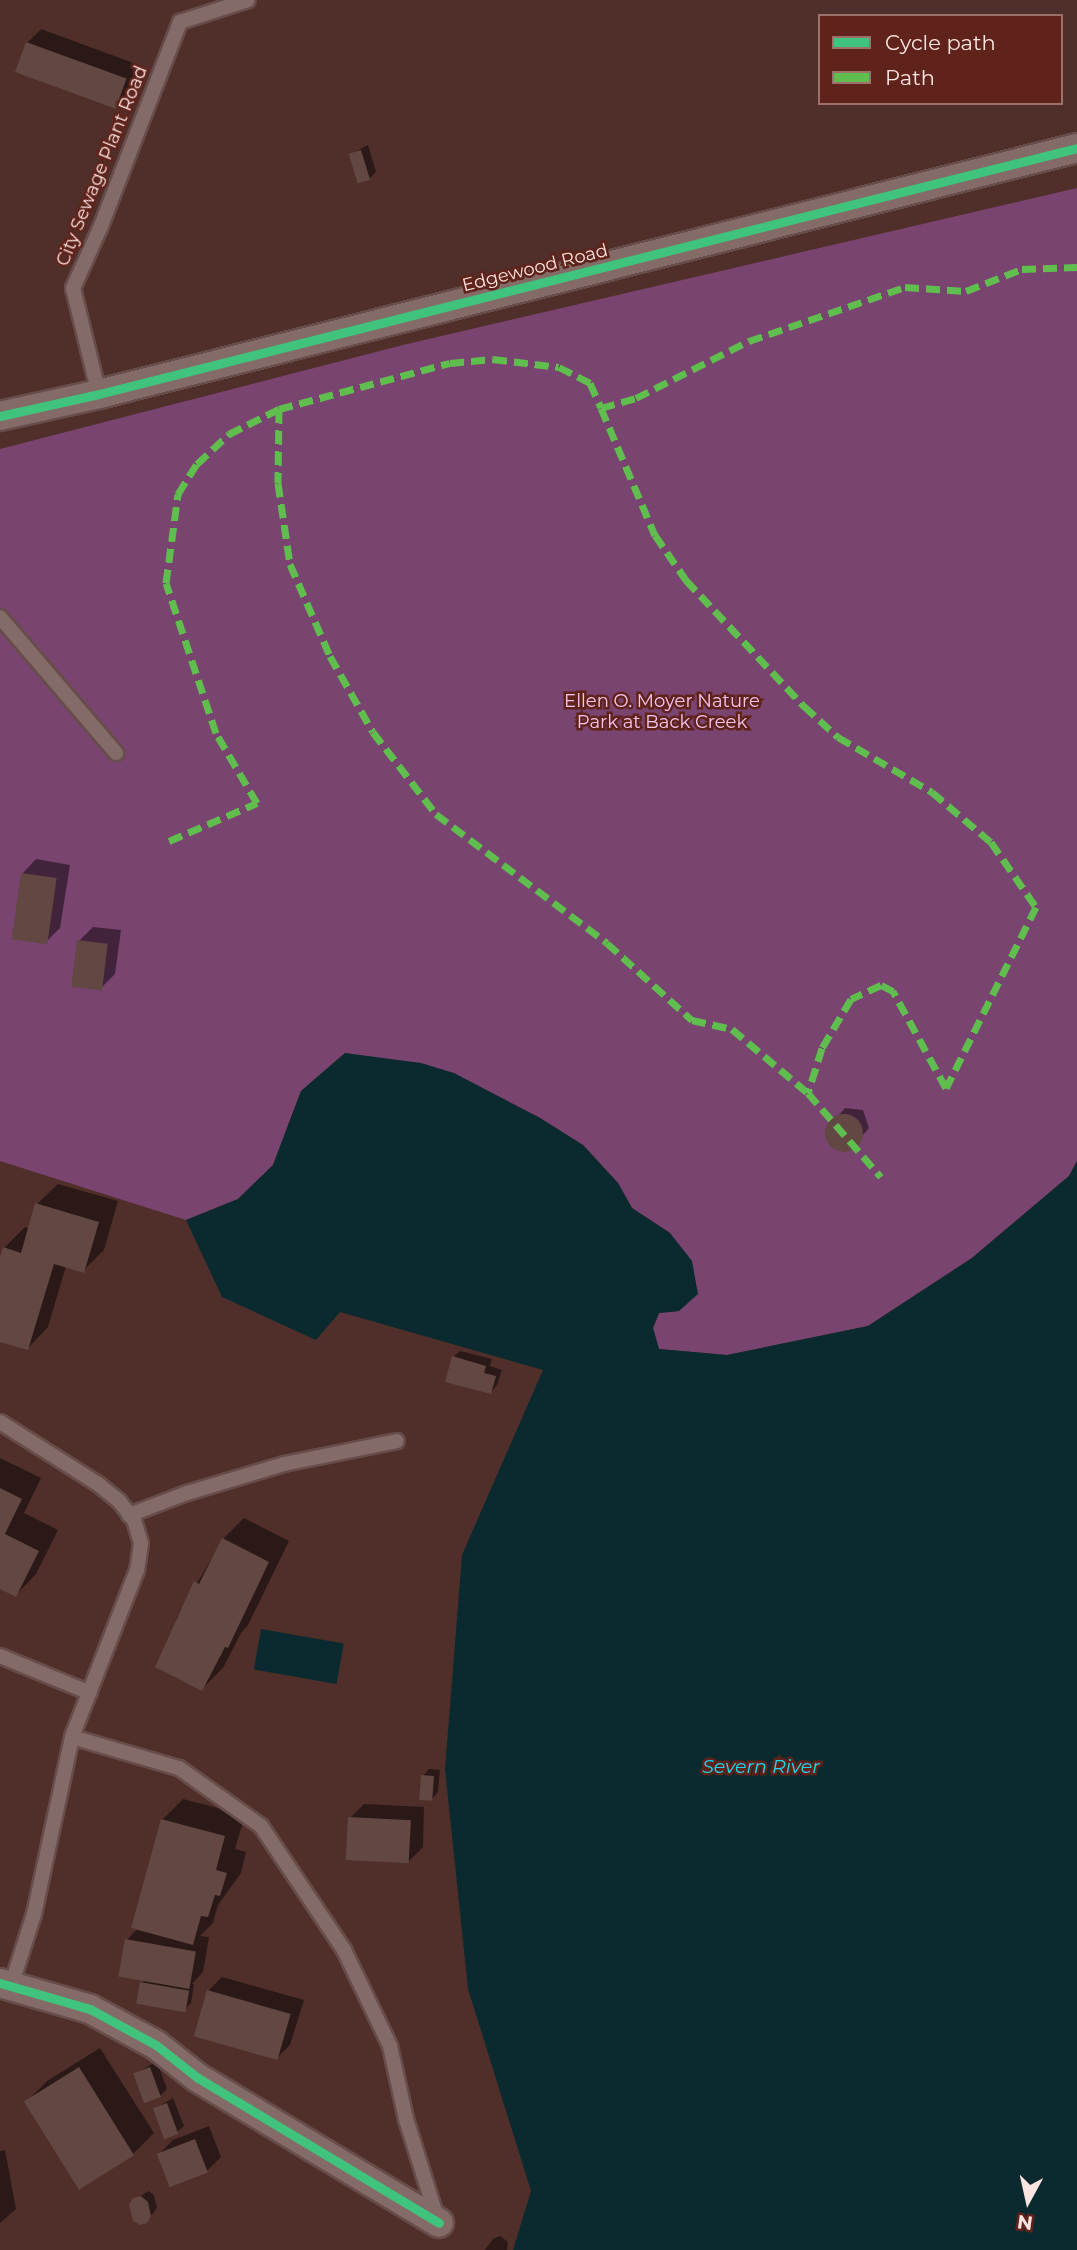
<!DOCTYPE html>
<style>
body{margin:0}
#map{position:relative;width:1077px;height:2250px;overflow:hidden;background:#502f2a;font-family:Montserrat,sans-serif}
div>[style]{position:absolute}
.green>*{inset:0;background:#7a4470}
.water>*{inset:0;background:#0a2a2f;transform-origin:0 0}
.shadow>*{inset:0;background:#0007}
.building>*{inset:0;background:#624742;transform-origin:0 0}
.round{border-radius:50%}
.roads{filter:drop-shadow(2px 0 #674d4a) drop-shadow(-2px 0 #674d4a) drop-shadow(0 2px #674d4a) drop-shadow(0 -2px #674d4a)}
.service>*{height:14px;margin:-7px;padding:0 7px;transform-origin:7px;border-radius:7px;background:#846b67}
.minor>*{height:28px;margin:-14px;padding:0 14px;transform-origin:14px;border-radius:14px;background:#846b67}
.quiet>*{height:7px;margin-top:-3.5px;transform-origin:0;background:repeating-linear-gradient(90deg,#5fbe4e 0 14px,transparent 0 21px)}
.cycleway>*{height:9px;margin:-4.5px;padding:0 4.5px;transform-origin:4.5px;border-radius:4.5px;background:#40c37c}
span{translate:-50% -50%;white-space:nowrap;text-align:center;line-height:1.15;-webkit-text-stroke:5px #5f231b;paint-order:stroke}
.street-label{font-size:18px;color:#fce4e0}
.park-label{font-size:18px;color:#f6c3f0}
.water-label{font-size:19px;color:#19d8f1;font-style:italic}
.legend{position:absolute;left:818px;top:14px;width:245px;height:91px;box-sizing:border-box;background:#5f231b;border:2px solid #9e706a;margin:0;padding:9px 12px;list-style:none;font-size:21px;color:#fce4e0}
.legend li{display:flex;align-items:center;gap:14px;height:35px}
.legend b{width:35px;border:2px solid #9e706a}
.north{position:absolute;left:993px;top:2166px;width:70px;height:70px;-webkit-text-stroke:5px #5f231b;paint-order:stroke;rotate:188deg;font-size:19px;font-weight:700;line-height:28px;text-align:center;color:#fce4e0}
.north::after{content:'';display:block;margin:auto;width:24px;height:32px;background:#fce4e0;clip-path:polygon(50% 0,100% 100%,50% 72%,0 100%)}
</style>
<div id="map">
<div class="green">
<i style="clip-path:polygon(1077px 188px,1077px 1161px,1069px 1176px,972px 1258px,868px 1326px,727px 1355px,659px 1349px,653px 1328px,659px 1313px,679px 1311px,670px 1233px,632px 1208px,618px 1183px,583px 1145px,540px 1118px,454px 1074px,345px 1053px,301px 1091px,273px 1165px,238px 1199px,186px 1220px,0 1161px,0 449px,403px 345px)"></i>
</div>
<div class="water">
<i style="clip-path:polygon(345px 1053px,421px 1063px,454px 1073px,540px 1118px,583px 1145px,618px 1183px,632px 1208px,670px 1233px,692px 1261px,698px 1294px,679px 1311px,659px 1313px,653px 1328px,659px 1349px,727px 1355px,868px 1326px,972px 1258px,1069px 1176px,1077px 1161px,1077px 2250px,513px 2250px,531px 2191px,468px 1989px,445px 1769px,462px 1555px,543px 1370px,340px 1312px,316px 1340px,222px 1297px,186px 1220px,238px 1199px,273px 1165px,301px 1091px)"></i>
<i style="left:261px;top:1629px;width:84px;height:41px;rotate:10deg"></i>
</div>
<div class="shadow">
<i style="clip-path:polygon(41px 29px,139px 65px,129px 93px,115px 107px,27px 43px)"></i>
<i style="clip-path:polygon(368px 145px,376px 172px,369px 179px,351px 154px)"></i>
<i style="clip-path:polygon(36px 859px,70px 865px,60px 928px,46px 942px,22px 874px)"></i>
<i style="clip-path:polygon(93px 927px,121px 930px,115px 974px,101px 988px,79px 941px)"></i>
<i style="clip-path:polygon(845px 1108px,863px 1110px,869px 1128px,850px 1150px,833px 1147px,825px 1131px)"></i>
<i style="clip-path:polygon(58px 1184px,118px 1201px,104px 1250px,83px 1271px,66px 1266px,48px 1327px,28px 1348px,0 1340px,0 1263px,4px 1248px,25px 1227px,30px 1229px,37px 1204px)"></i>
<i style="clip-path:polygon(460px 1351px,492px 1359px,490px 1366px,502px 1370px,497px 1385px,491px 1392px,453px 1357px)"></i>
<i style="clip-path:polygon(0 1458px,41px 1478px,24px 1513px,58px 1530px,36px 1574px,16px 1595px,0 1587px)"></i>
<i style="clip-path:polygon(244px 1518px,289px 1541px,248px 1625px,241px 1633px,223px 1668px,202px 1689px,181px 1621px,176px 1619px,223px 1539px)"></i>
<i style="clip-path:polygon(429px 1769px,440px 1770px,438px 1792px,432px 1799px,423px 1776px)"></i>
<i style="clip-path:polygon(183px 1799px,245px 1815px,235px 1849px,246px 1852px,241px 1873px,218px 1905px,213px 1923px,200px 1936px,209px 1937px,203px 1972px,192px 1984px,194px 1984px,191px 2003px,184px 2010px,142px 1983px,146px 1979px,127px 1940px,138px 1928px,162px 1820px)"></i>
<i style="clip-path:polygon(364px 1804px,424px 1807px,423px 1847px,409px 1861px,350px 1818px)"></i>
<i style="clip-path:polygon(222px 1977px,304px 2000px,290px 2045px,276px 2059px,208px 1991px)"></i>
<i style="clip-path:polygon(100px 2048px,154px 2133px,133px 2154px,26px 2102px,47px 2081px)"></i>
<i style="clip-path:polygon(157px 2061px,167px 2089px,160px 2096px,135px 2074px)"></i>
<i style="clip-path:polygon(173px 2098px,184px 2126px,177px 2132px,155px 2109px)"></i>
<i style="clip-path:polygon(209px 2126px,221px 2157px,207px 2171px,159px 2154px,173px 2140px)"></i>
<i style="clip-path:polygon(5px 2150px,16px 2209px,0 2223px,0 2151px)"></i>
<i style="clip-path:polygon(149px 2191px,154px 2195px,157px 2208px,146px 2222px,135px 2199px)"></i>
<i style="clip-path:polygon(500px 2236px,508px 2242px,507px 2250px,485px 2250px,493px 2239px)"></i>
</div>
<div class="building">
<i style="left:26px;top:42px;width:107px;height:32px;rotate:20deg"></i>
<i style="left:361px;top:150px;width:31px;height:13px;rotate:73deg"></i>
<i style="left:21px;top:873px;width:36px;height:67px;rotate:8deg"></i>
<i style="left:77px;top:940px;width:31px;height:47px;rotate:7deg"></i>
<i class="round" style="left:825px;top:1114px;width:38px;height:38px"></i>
<i style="clip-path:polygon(35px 1203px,99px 1222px,84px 1273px,54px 1264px,28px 1350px,0 1342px,0 1257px,3px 1247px,21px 1253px)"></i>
<i style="clip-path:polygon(452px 1356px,486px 1366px,484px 1373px,496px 1376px,491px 1394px,445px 1382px)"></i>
<i style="clip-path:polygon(0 1488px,22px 1499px,5px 1534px,39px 1551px,16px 1597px,0 1589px)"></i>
<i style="clip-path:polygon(222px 1538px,269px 1562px,228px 1648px,225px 1647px,202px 1691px,155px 1667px,194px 1581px,199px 1584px)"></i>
<i style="left:421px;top:1775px;width:13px;height:25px;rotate:4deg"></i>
<i style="left:348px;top:1817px;width:63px;height:43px;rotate:3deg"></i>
<i style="clip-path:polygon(161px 1819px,225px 1836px,216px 1870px,227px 1873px,220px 1896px,215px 1895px,208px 1917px,201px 1916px,193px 1945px,131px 1928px)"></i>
<i style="left:125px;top:1939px;width:72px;height:38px;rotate:10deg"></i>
<i style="left:140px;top:1982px;width:50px;height:22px;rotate:10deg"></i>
<i style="left:207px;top:1990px;width:87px;height:48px;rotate:16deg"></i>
<i style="left:79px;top:2067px;width:104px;height:65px;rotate:58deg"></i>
<i style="left:150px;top:2067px;width:32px;height:18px;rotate:70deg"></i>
<i style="left:167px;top:2103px;width:33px;height:15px;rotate:70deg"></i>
<i style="left:195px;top:2139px;width:36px;height:41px;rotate:69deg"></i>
<i style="clip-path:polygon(141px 2196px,148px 2202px,151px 2216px,147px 2223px,140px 2225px,133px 2221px,129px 2205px,133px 2198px)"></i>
</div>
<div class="roads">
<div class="service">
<i style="left:99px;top:394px;width:109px;rotate:-103.8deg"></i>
<i style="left:73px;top:288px;width:68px;rotate:-65.7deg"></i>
<i style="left:101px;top:226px;width:219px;rotate:-68.8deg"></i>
<i style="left:180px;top:22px;width:71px;rotate:-17.9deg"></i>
<i style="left:0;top:617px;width:179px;rotate:49.5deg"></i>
<i style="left:0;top:1422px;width:116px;rotate:32.3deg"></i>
<i style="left:98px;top:1484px;width:27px;rotate:39deg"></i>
<i style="left:119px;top:1501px;width:24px;rotate:52deg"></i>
<i style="left:134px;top:1520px;width:24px;rotate:73deg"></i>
<i style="left:141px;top:1543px;width:27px;rotate:98deg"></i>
<i style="left:137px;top:1570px;width:179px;rotate:111.3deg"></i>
<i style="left:72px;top:1737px;width:181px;rotate:102.1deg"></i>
<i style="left:34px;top:1914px;width:76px;rotate:107.7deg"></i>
<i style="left:129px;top:1515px;width:62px;rotate:-20.8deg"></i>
<i style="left:187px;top:1493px;width:101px;rotate:-16.6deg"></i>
<i style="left:284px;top:1464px;width:115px;rotate:-11.5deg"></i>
<i style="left:0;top:1656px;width:97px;rotate:22.3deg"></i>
<i style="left:72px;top:1737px;width:111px;rotate:16.2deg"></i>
<i style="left:179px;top:1768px;width:100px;rotate:35.3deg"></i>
<i style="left:261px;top:1826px;width:149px;rotate:56.2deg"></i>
<i style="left:344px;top:1950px;width:106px;rotate:64.4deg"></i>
<i style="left:390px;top:2046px;width:75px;rotate:77.6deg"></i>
<i style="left:406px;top:2119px;width:104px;rotate:72.6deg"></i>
</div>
<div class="minor">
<i style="left:0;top:416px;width:101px;rotate:-12.5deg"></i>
<i style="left:99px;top:394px;width:1008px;rotate:-14.12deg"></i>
<i style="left:0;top:1983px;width:94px;rotate:16.1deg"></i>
<i style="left:90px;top:2009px;width:75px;rotate:28.6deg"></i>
<i style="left:156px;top:2045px;width:53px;rotate:38.2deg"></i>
<i style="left:198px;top:2078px;width:281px;rotate:31deg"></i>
</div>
</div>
<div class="quiet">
<i style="left:601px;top:408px;width:138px;rotate:67deg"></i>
<i style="left:655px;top:535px;width:55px;rotate:55.4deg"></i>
<i style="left:686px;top:580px;width:173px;rotate:46.9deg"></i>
<i style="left:804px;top:706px;width:46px;rotate:42.4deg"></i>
<i style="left:838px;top:737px;width:109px;rotate:30.3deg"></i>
<i style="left:932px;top:792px;width:77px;rotate:40.3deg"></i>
<i style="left:991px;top:842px;width:79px;rotate:55.3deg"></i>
<i style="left:1036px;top:907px;width:202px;rotate:116.4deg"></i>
<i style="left:946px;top:1088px;width:111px;rotate:-118.7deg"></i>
<i style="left:893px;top:991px;width:13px;rotate:-153deg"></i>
<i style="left:881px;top:985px;width:33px;rotate:155deg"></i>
<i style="left:851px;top:999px;width:57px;rotate:120.6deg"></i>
<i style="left:822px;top:1048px;width:47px;rotate:107.3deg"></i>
<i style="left:808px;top:1093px;width:111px;rotate:49deg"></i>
<i style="left:279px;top:409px;width:74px;rotate:90.8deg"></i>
<i style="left:278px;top:483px;width:82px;rotate:81.6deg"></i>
<i style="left:290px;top:564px;width:100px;rotate:66.5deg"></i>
<i style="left:330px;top:656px;width:87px;rotate:60.5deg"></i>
<i style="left:373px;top:732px;width:103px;rotate:52.5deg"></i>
<i style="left:436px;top:814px;width:214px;rotate:37deg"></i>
<i style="left:607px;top:943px;width:115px;rotate:42.2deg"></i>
<i style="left:692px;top:1020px;width:41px;rotate:12.7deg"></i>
<i style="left:732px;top:1029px;width:99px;rotate:40.1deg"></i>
<i style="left:169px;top:841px;width:96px;rotate:-23.4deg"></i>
<i style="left:257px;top:803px;width:81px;rotate:-120.4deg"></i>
<i style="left:216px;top:733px;width:158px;rotate:-108.4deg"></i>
<i style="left:166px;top:583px;width:90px;rotate:-82.3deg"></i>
<i style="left:178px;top:494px;width:36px;rotate:-58deg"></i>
<i style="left:197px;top:464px;width:44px;rotate:-43.2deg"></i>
<i style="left:229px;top:434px;width:56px;rotate:-26.6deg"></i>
<i style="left:279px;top:409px;width:177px;rotate:-15.1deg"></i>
<i style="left:450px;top:363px;width:43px;rotate:-5.3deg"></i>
<i style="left:493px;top:359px;width:66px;rotate:6.9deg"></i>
<i style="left:559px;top:367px;width:35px;rotate:27deg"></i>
<i style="left:590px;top:383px;width:27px;rotate:66deg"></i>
<i style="left:601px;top:408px;width:36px;rotate:-16deg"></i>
<i style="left:636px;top:398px;width:127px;rotate:-26.8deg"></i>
<i style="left:749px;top:341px;width:165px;rotate:-19.1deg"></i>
<i style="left:905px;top:287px;width:61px;rotate:3.8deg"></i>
<i style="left:966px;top:291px;width:60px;rotate:-21.4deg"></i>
<i style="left:1022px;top:269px;width:55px;rotate:-2.1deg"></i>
</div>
<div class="cycleway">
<i style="left:0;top:416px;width:101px;rotate:-12.5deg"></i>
<i style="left:99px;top:394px;width:1008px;rotate:-14.12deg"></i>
<i style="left:0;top:1983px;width:94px;rotate:16.1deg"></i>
<i style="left:90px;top:2009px;width:75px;rotate:28.6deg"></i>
<i style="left:156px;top:2045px;width:53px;rotate:38.2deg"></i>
<i style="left:198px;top:2078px;width:281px;rotate:31deg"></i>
</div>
<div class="street-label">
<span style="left:102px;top:166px;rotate:-68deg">City Sewage Plant Road</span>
<span style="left:535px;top:268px;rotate:-14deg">Edgewood Road</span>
</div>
<div class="park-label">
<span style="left:662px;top:712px">Ellen O. Moyer Nature<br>Park at Back Creek</span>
</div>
<div class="water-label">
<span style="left:761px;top:1767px">Severn River</span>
</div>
<ul class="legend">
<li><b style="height:9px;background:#40c37c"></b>Cycle path</li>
<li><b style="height:9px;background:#5fbe4e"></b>Path</li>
</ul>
<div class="north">N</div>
</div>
